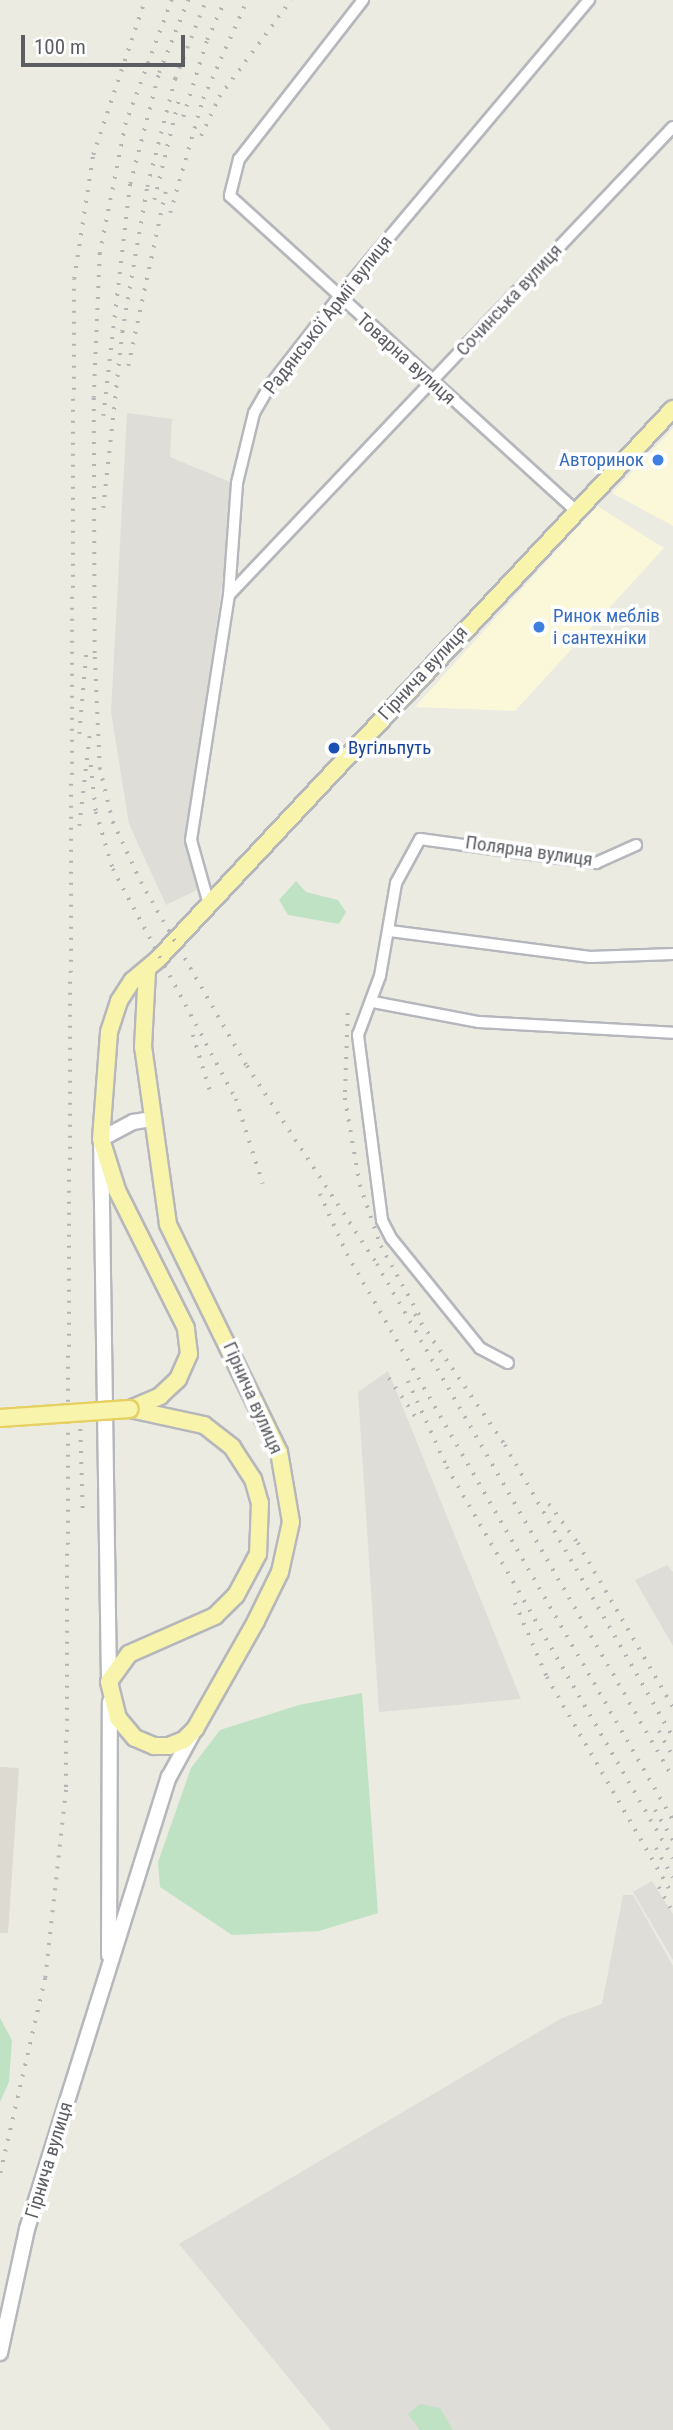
<!DOCTYPE html>
<meta charset="utf-8">
<style>
body{margin:0}
#map{position:relative;width:673px;height:2430px;overflow:hidden;background:#ecebe2;font-family:"Roboto Condensed",sans-serif}
div>[style]{position:absolute}
.commercial>*{inset:0;background:#fbf7d9}
.industrial>*{inset:0;background:#deddd7}
.education>*{inset:0;background:#dcdad1}
.green>*{inset:0;background:#c0e2c4}
.roads{filter:drop-shadow(2px 0 #b5b7bc) drop-shadow(-2px 0 #b5b7bc) drop-shadow(0 2px #b5b7bc) drop-shadow(0 -2px #b5b7bc)}
.minor>*{height:10px;margin:-5px;padding:0 5px;transform-origin:5px;border-radius:5px;background:#fff}
.secondary>*{height:14px;margin:-7px;padding:0 7px;transform-origin:7px;border-radius:7px;background:#fff}
.primary>*{height:16px;margin:-8px;padding:0 8px;transform-origin:8px;border-radius:8px;background:#f8f4ab}
.rail>*{height:3.5px;margin-top:-1.75px;transform-origin:0;background:repeating-linear-gradient(90deg,#b3b4b4 0 2px,transparent 0 11px)}
.bridges{filter:drop-shadow(2px 0 #e6d062) drop-shadow(-2px 0 #e6d062) drop-shadow(0 2px #e6d062) drop-shadow(0 -2px #e6d062)}
.primary-bridge>*{height:16px;margin:-8px;padding:0 8px;transform-origin:8px;border-radius:8px;background:#f8f4ab}
.dots>*{width:19px;height:19px;translate:-50% -50%;box-sizing:border-box;border:4px solid #fff;border-radius:50%}
span{translate:-50% -50%;white-space:nowrap;text-align:center;line-height:1.15;-webkit-text-stroke:7px #fff;paint-order:stroke}
.street-label{font-size:19px;color:#5b5d62}
.shop-label{font-size:19px;color:#366cbe}
.right{translate:-100% -50%;text-align:right}
.left{translate:0 -50%;text-align:left}
.transit-label{font-size:19px;color:#164399}
.scale{position:absolute;left:21px;top:35px;width:164px;height:32px;box-sizing:border-box;border:4px solid #5b5d62;border-top:0;padding-left:9px;font-size:21px;line-height:24px;white-space:nowrap;color:#5b5d62;-webkit-text-stroke:5px #fff;paint-order:stroke}
</style>
<div id="map">
<div class="commercial">
<i style="clip-path:polygon(673px 428px,673px 526px,612px 493px)"></i>
<i style="clip-path:polygon(597px 506px,664px 548px,515px 711px,415px 707px)"></i>
</div>
<div class="industrial">
<i style="clip-path:polygon(127px 413px,172px 419px,170px 457px,235px 484px,187px 851px,197px 890px,166px 905px,129px 824px,111px 712px)"></i>
<i style="clip-path:polygon(388px 1371px,521px 1699px,379px 1712px,358px 1392px)"></i>
<i style="clip-path:polygon(667px 1565px,673px 1572px,673px 1646px,635px 1580px)"></i>
<i style="clip-path:polygon(652px 1881px,673px 1914px,673px 1960px,633px 1892px)"></i>
<i style="clip-path:polygon(623px 1895px,633px 1895px,673px 1966px,673px 2430px,331px 2430px,179px 2244px,562px 2018px,602px 2004px)"></i>
</div>
<div class="education">
<i style="clip-path:polygon(0 1767px,19px 1768px,8px 1933px,0 1933px)"></i>
</div>
<div class="green">
<i style="clip-path:polygon(296px 881px,306px 892px,338px 900px,346px 912px,339px 924px,288px 915px,279px 900px)"></i>
<i style="clip-path:polygon(362px 1693px,378px 1913px,319px 1931px,232px 1935px,160px 1887px,158px 1862px,191px 1768px,220px 1730px,299px 1705px)"></i>
<i style="clip-path:polygon(0 2018px,12px 2040px,9px 2082px,0 2102px)"></i>
<i style="clip-path:polygon(420px 2404px,440px 2408px,453px 2430px,420px 2430px,408px 2414px)"></i>
</div>
<div class="roads">
<div class="minor">
<i style="left:363px;top:0;width:202px;rotate:127.9deg"></i>
<i style="left:239px;top:159px;width:38px;rotate:104deg"></i>
<i style="left:230px;top:196px;width:468px;rotate:42.3deg"></i>
<i style="left:229px;top:595px;width:645px;rotate:-46.51deg"></i>
<i style="left:208px;top:901px;width:63px;rotate:-105.6deg"></i>
<i style="left:191px;top:840px;width:248px;rotate:-81.2deg"></i>
<i style="left:229px;top:595px;width:112px;rotate:-85.9deg"></i>
<i style="left:237px;top:483px;width:72px;rotate:-76.3deg"></i>
<i style="left:254px;top:413px;width:34px;rotate:-60deg"></i>
<i style="left:271px;top:384px;width:109px;rotate:-52.1deg"></i>
<i style="left:338px;top:298px;width:390px;rotate:-49.9deg"></i>
<i style="left:390px;top:931px;width:202px;rotate:7.4deg"></i>
<i style="left:590px;top:957px;width:83px;rotate:-2.1deg"></i>
<i style="left:373px;top:1002px;width:108px;rotate:10.7deg"></i>
<i style="left:479px;top:1022px;width:194px;rotate:3.2deg"></i>
<i style="left:508px;top:1363px;width:32px;rotate:-152deg"></i>
<i style="left:480px;top:1348px;width:141px;rotate:-129deg"></i>
<i style="left:391px;top:1238px;width:20px;rotate:-117deg"></i>
<i style="left:382px;top:1220px;width:187px;rotate:-97.4deg"></i>
<i style="left:358px;top:1035px;width:63px;rotate:-69.6deg"></i>
<i style="left:380px;top:976px;width:94px;rotate:-80.2deg"></i>
<i style="left:396px;top:883px;width:50px;rotate:-61.4deg"></i>
<i style="left:420px;top:839px;width:178px;rotate:7.8deg"></i>
<i style="left:596px;top:863px;width:44px;rotate:-24.2deg"></i>
</div>
<div class="secondary">
<i style="left:109px;top:1682px;width:543px;rotate:-90.84deg"></i>
<i style="left:101px;top:1139px;width:36px;rotate:-28deg"></i>
<i style="left:133px;top:1122px;width:20px;rotate:-9deg"></i>
<i style="left:109px;top:1955px;width:253px;rotate:-89.8deg"></i>
<i style="left:0;top:2353px;width:127px;rotate:-77.7deg"></i>
<i style="left:27px;top:2229px;width:474px;rotate:-72.6deg"></i>
<i style="left:169px;top:1777px;width:50px;rotate:-61.4deg"></i>
</div>
<div class="primary">
<i style="left:130px;top:1409px;width:76px;rotate:12.2deg"></i>
<i style="left:204px;top:1425px;width:36px;rotate:38deg"></i>
<i style="left:232px;top:1447px;width:38px;rotate:57deg"></i>
<i style="left:253px;top:1479px;width:25px;rotate:74deg"></i>
<i style="left:260px;top:1503px;width:51px;rotate:92.2deg"></i>
<i style="left:258px;top:1554px;width:47px;rotate:118.2deg"></i>
<i style="left:236px;top:1595px;width:30px;rotate:135deg"></i>
<i style="left:215px;top:1616px;width:94px;rotate:156.2deg"></i>
<i style="left:129px;top:1654px;width:34px;rotate:126deg"></i>
<i style="left:109px;top:1682px;width:37px;rotate:76deg"></i>
<i style="left:118px;top:1718px;width:26px;rotate:50deg"></i>
<i style="left:135px;top:1738px;width:21px;rotate:23deg"></i>
<i style="left:154px;top:1746px;width:15px"></i>
<i style="left:169px;top:1746px;width:16px;rotate:-22deg"></i>
<i style="left:184px;top:1740px;width:16px;rotate:-45deg"></i>
<i style="left:195px;top:1729px;width:124px;rotate:-60.5deg"></i>
<i style="left:256px;top:1621px;width:55px;rotate:-63.9deg"></i>
<i style="left:280px;top:1572px;width:51px;rotate:-77.6deg"></i>
<i style="left:291px;top:1522px;width:71px;rotate:-99.7deg"></i>
<i style="left:279px;top:1452px;width:254px;rotate:-116deg"></i>
<i style="left:168px;top:1224px;width:179px;rotate:-98deg"></i>
<i style="left:143px;top:1047px;width:77px;rotate:-87deg"></i>
<i style="left:130px;top:1409px;width:33px;rotate:-23deg"></i>
<i style="left:160px;top:1396px;width:25px;rotate:-43deg"></i>
<i style="left:178px;top:1379px;width:27px;rotate:-66deg"></i>
<i style="left:189px;top:1354px;width:26px;rotate:-97deg"></i>
<i style="left:186px;top:1328px;width:154px;rotate:-116.6deg"></i>
<i style="left:117px;top:1190px;width:53px;rotate:-107.4deg"></i>
<i style="left:101px;top:1139px;width:107px;rotate:-85.7deg"></i>
<i style="left:109px;top:1032px;width:33px;rotate:-72deg"></i>
<i style="left:119px;top:1001px;width:24px;rotate:-57deg"></i>
<i style="left:132px;top:981px;width:35px;rotate:-40deg"></i>
<i style="left:159px;top:958px;width:752px;rotate:-46.89deg"></i>
</div>
</div>
<div class="rail">
<i style="left:172px;top:0;width:131px;rotate:110.5deg"></i>
<i style="left:126px;top:123px;width:133px;rotate:101.3deg"></i>
<i style="left:100px;top:253px;width:145px;rotate:92.4deg"></i>
<i style="left:94px;top:398px;width:259px;rotate:89.8deg"></i>
<i style="left:95px;top:657px;width:111px;rotate:87.4deg"></i>
<i style="left:100px;top:768px;width:56px;rotate:76.5deg"></i>
<i style="left:113px;top:822px;width:66px;rotate:65deg"></i>
<i style="left:141px;top:882px;width:212px;rotate:60.1deg"></i>
<i style="left:247px;top:1066px;width:237px;rotate:56.7deg"></i>
<i style="left:377px;top:1264px;width:593px;rotate:60.06deg"></i>
<i style="left:183px;top:117px;width:81px;rotate:-72.7deg"></i>
<i style="left:207px;top:40px;width:44px;rotate:-65.8deg"></i>
<i style="left:201px;top:136px;width:43px;rotate:-65.2deg"></i>
<i style="left:219px;top:97px;width:121px;rotate:-53.4deg"></i>
<i style="left:154px;top:200px;width:101px;rotate:-76.2deg"></i>
<i style="left:170px;top:213px;width:119px;rotate:-73.9deg"></i>
<i style="left:203px;top:99px;width:108px;rotate:-66deg"></i>
<i style="left:128px;top:366px;width:181px;rotate:-77.9deg"></i>
<i style="left:103px;top:416px;width:234px;rotate:-83.4deg"></i>
<i style="left:130px;top:184px;width:115px;rotate:-75.4deg"></i>
<i style="left:159px;top:73px;width:79px;rotate:-68.3deg"></i>
<i style="left:103px;top:508px;width:177px;rotate:-83.8deg"></i>
<i style="left:122px;top:332px;width:147px;rotate:-80.2deg"></i>
<i style="left:147px;top:187px;width:112px;rotate:-75.5deg"></i>
<i style="left:175px;top:79px;width:85px;rotate:-68.6deg"></i>
<i style="left:79px;top:734px;width:80px;rotate:-85deg"></i>
<i style="left:91px;top:765px;width:47px;rotate:83.9deg"></i>
<i style="left:96px;top:812px;width:59px;rotate:73.4deg"></i>
<i style="left:113px;top:869px;width:261px;rotate:61.9deg"></i>
<i style="left:236px;top:1099px;width:89px;rotate:72.4deg"></i>
<i style="left:79px;top:826px;width:96px;rotate:-83.4deg"></i>
<i style="left:348px;top:1013px;width:85px;rotate:92deg"></i>
<i style="left:345px;top:1098px;width:88px;rotate:80.2deg"></i>
<i style="left:360px;top:1185px;width:65px;rotate:71deg"></i>
<i style="left:381px;top:1246px;width:85px;rotate:61deg"></i>
<i style="left:193px;top:1035px;width:62px;rotate:73deg"></i>
<i style="left:320px;top:1194px;width:66px;rotate:65.8deg"></i>
<i style="left:347px;top:1254px;width:653px;rotate:60.06deg"></i>
<i style="left:415px;top:1314px;width:159px;rotate:55.5deg"></i>
<i style="left:505px;top:1445px;width:337px;rotate:60.1deg"></i>
<i style="left:389px;top:1378px;width:53px;rotate:55.7deg"></i>
<i style="left:408px;top:1381px;width:94px;rotate:65.6deg"></i>
<i style="left:447px;top:1467px;width:452px;rotate:60deg"></i>
<i style="left:80px;top:1407px;width:109px;rotate:88.4deg"></i>
<i style="left:549px;top:1504px;width:49px;rotate:53.4deg"></i>
<i style="left:578px;top:1543px;width:190px;rotate:59.9deg"></i>
<i style="left:515px;top:1603px;width:81px;rotate:66.6deg"></i>
<i style="left:547px;top:1677px;width:252px;rotate:60deg"></i>
<i style="left:659px;top:1731px;width:29px;rotate:61deg"></i>
<i style="left:655px;top:1810px;width:35px;rotate:59deg"></i>
<i style="left:656px;top:1848px;width:34px;rotate:60deg"></i>
<i style="left:659px;top:1887px;width:29px;rotate:61deg"></i>
<i style="left:0;top:2173px;width:200px;rotate:-77deg"></i>
<i style="left:45px;top:1978px;width:192px;rotate:-83.7deg"></i>
<i style="left:66px;top:1787px;width:1508px;rotate:-89.7deg"></i>
<i style="left:74px;top:279px;width:125px;rotate:-81.3deg"></i>
<i style="left:93px;top:155px;width:163px;rotate:-71.5deg"></i>
</div>
<div class="bridges">
<div class="primary-bridge">
<i style="left:0;top:1418px;width:130px;rotate:-4deg"></i>
</div>
</div>
<div class="dots">
<i style="left:658px;top:460px;background:#3f7fe0"></i>
<i style="left:539px;top:627px;background:#3f7fe0"></i>
<i style="left:334px;top:748px;background:#1a4fb4"></i>
</div>
<div class="street-label">
<span style="left:509px;top:300px;rotate:-47deg">Сочинська вулиця</span>
<span style="left:328px;top:315px;rotate:-52deg">Радянської Армії вулиця</span>
<span style="left:406px;top:359px;rotate:42deg">Товарна вулиця</span>
<span style="left:423px;top:673px;rotate:-47deg">Гірнича вулиця</span>
<span style="left:529px;top:851px;rotate:8deg">Полярна вулиця</span>
<span style="left:253px;top:1398px;rotate:66deg">Гірнича вулиця</span>
<span style="left:49px;top:2160px;rotate:-73deg">Гірнича вулиця</span>
</div>
<div class="shop-label">
<span class="right" style="left:644px;top:460px">Авторинок</span>
<span class="left" style="left:553px;top:627px">Ринок меблів<br>і сантехніки</span>
</div>
<div class="transit-label">
<span class="left" style="left:348px;top:748px">Вугільпуть</span>
</div>
<div class="scale">100 m</div>
</div>
